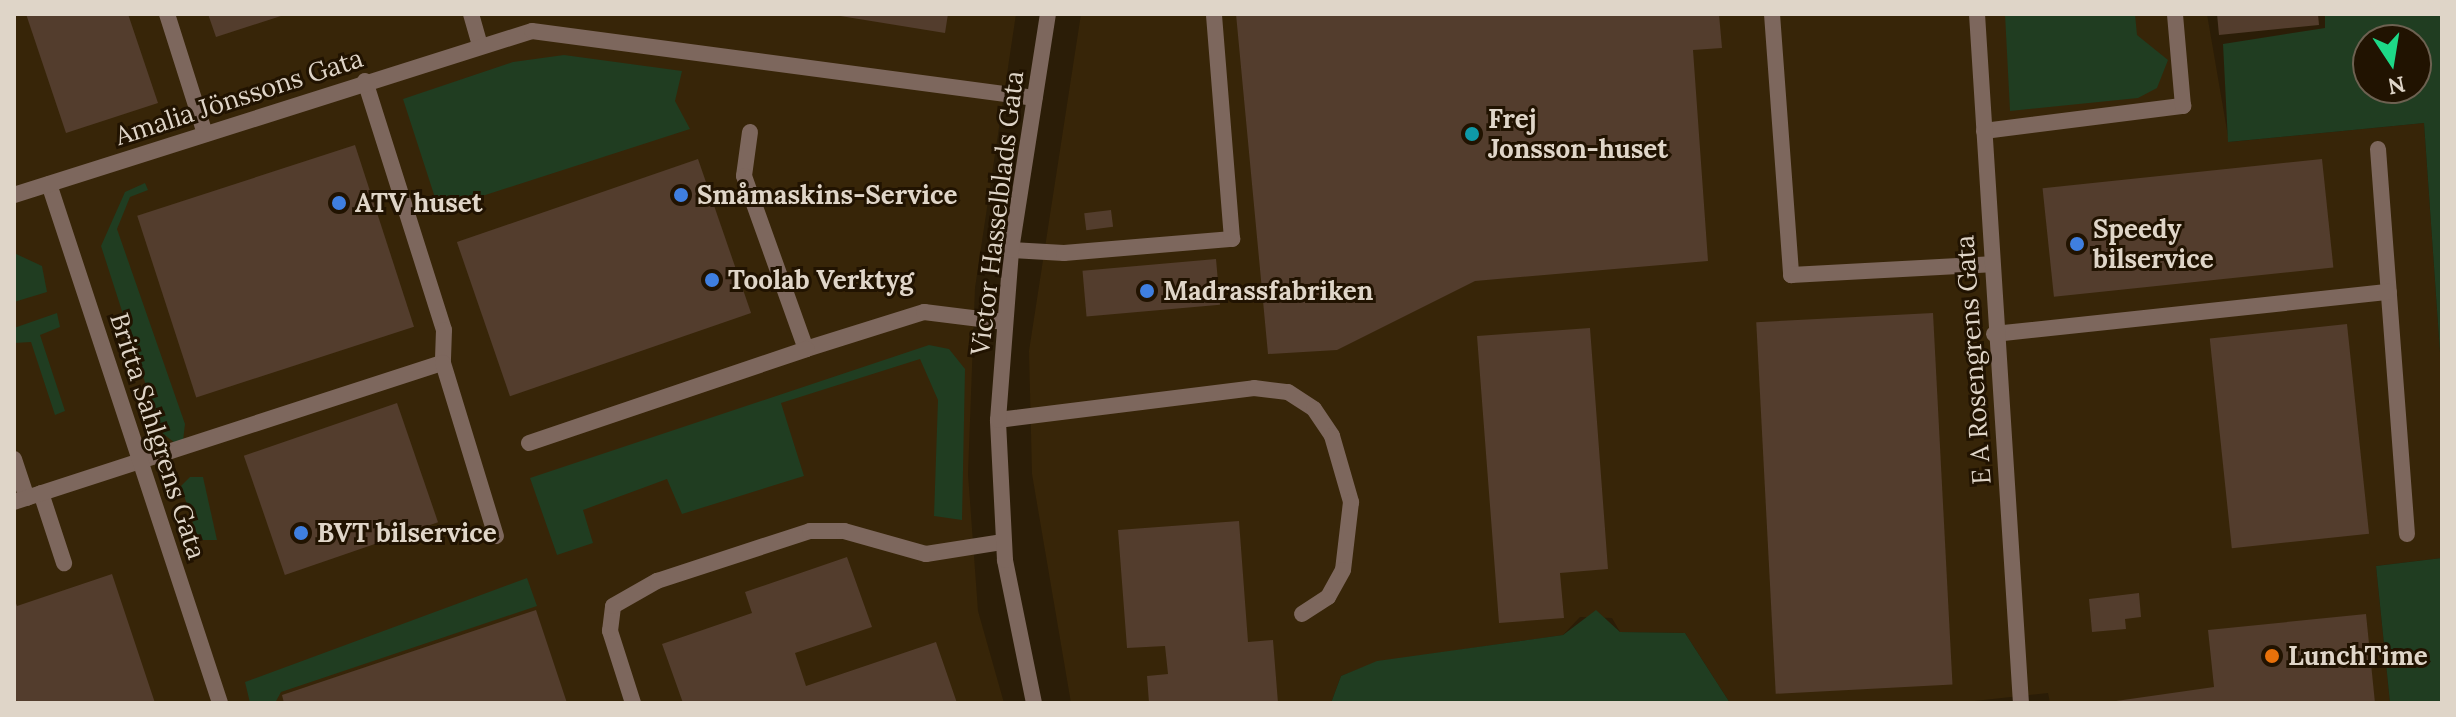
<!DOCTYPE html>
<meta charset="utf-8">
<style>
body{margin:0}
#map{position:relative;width:2456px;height:717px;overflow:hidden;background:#2b1d07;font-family:Lora,serif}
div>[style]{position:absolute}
.built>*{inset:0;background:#372508}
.green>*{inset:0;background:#203d21}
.building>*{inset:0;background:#533d2d;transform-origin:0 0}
.service>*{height:16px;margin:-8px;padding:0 8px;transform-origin:8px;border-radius:8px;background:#7d675d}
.minor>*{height:16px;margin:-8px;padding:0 8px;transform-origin:8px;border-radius:8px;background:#7d675d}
.tertiary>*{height:16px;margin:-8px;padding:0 8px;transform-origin:8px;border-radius:8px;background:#7d675d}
.dots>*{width:22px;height:22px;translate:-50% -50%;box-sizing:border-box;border:4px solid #211301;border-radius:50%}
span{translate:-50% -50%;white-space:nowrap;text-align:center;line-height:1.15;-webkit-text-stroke:6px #211301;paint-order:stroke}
.street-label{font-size:26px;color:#dfd5c8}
.poi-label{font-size:26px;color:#dfd5c8;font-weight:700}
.left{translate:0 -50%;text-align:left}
.frame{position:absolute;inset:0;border:16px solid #dfd5c8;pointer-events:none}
.north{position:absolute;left:2352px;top:24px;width:80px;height:80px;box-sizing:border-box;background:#211301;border:2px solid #6d6151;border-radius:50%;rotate:168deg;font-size:22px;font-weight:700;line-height:32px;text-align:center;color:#dfd5c8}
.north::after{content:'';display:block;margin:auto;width:28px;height:36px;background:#1dd988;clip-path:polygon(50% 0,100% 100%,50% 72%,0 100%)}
</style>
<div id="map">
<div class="built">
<i style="clip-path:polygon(14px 14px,1016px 14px,975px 288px,968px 474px,978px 611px,1004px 703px,14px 703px)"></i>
<i style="clip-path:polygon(1081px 14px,2207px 14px,2229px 142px,2424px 123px,2442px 381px,2442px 558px,2376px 566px,2390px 703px,2050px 703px,2048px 693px,1956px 703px,1730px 703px,1685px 633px,1620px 632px,1612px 618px,1580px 617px,1563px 635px,1377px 662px,1341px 676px,1331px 703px,1071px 703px,1032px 474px,1029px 351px)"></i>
</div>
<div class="green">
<i style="clip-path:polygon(2005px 14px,2135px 14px,2137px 35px,2168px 60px,2157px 88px,2138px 98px,2010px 111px)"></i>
<i style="clip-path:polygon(evenodd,2325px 14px,2442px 14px,2442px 381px,2424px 123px,2228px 142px,2223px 44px,2325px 28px,2325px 14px,2368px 40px,2416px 40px,2416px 88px,2368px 88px,2368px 40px)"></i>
<i style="clip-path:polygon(564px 55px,682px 71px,675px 101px,690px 129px,439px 210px,403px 99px,513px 62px)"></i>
<i style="clip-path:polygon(145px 183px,148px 190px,130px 197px,117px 229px,185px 424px,183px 441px,175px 443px,161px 432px,101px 246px,125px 192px)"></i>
<i style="clip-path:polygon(14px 253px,42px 266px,47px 292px,14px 302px)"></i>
<i style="clip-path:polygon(57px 313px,60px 327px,40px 335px,65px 411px,55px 415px,31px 342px,14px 343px,14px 328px)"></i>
<i style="clip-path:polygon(929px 345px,949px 349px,965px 369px,962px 520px,934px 516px,938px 400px,920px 359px,781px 403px,804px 476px,682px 514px,667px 479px,583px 510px,593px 543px,557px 555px,530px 478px)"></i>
<i style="clip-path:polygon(190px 477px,203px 477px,217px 540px,202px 540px,196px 533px,181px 486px)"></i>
<i style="clip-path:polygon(2442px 558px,2442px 703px,2390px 703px,2376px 566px)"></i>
<i style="clip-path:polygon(527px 578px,537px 606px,281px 692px,275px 703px,250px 703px,245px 682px)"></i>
<i style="clip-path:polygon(1596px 610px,1620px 632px,1685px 633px,1730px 703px,1331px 703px,1341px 676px,1377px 661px,1563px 635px)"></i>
</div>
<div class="building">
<i style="clip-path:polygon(26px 14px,128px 14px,158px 103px,66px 133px)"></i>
<i style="clip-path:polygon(208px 14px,284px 14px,284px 15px,216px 37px)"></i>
<i style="clip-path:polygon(828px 14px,948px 14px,945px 33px)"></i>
<i style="clip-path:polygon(1236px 14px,1719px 14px,1722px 48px,1693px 50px,1708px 261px,1475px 281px,1337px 350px,1268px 354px)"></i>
<i style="clip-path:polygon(2217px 14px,2318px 14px,2319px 25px,2219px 35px)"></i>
<i style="left:355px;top:145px;width:191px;height:229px;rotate:72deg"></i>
<i style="left:698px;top:159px;width:163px;height:255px;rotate:71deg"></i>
<i style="left:2322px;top:159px;width:109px;height:281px;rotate:84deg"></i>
<i style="left:1111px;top:210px;width:17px;height:27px;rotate:83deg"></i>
<i style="left:1216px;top:259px;width:46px;height:134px;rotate:85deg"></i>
<i style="left:1933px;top:313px;width:372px;height:177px;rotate:87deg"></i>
<i style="left:2347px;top:324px;width:211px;height:138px;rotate:84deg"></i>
<i style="clip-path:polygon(1590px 328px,1608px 569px,1560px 573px,1564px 618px,1499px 623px,1477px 336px)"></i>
<i style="left:397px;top:403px;width:126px;height:162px;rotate:71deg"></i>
<i style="clip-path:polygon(1239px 521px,1248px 642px,1273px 640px,1278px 703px,1149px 703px,1147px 676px,1168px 674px,1165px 646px,1127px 648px,1118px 530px)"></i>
<i style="clip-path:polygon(847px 557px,872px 627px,795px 653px,806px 686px,936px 642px,957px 703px,683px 703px,662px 644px,752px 613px,745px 592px)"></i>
<i style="clip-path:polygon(112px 574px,155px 703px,14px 703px,14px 598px,17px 606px)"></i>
<i style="clip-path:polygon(2139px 593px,2141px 617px,2125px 619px,2126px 629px,2092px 632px,2089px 599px)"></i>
<i style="clip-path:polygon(536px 610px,567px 703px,284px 703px,282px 695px)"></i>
<i style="clip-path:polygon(2366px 614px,2375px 703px,2102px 703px,2214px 687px,2208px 630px)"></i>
</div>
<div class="service">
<i style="left:167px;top:14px;width:126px;rotate:72.4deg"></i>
<i style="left:1772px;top:14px;width:262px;rotate:85.8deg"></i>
<i style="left:1791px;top:275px;width:200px;rotate:-3.1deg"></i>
<i style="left:365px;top:81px;width:261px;rotate:72.4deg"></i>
<i style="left:444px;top:330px;width:33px;rotate:92deg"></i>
<i style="left:1984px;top:131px;width:201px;rotate:-7.2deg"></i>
<i style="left:2183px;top:106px;width:92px;rotate:-95deg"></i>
<i style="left:750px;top:132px;width:44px;rotate:97.8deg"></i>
<i style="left:744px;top:176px;width:184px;rotate:70.3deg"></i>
<i style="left:806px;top:349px;width:124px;rotate:-17.4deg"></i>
<i style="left:924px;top:312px;width:81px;rotate:7.1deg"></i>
<i style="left:2378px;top:149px;width:386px;rotate:85.7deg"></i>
<i style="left:1011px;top:250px;width:53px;rotate:3.2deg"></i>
<i style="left:1064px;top:253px;width:169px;rotate:-4.8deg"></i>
<i style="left:1232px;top:239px;width:226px;rotate:-94.6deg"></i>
<i style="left:1994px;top:334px;width:397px;rotate:-6.1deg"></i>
<i style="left:998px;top:420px;width:258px;rotate:-7.1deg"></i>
<i style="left:1254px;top:388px;width:34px;rotate:7deg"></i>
<i style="left:1288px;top:392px;width:31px;rotate:33deg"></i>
<i style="left:1314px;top:409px;width:32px;rotate:56deg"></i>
<i style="left:1332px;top:436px;width:69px;rotate:73.9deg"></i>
<i style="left:1351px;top:502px;width:68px;rotate:96.7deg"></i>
<i style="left:1343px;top:570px;width:31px;rotate:119deg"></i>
<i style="left:1328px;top:597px;width:31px;rotate:147deg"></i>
<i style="left:529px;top:443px;width:293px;rotate:-18.7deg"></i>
<i style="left:14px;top:459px;width:41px;rotate:71.6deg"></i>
<i style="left:41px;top:493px;width:74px;rotate:71.8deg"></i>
<i style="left:14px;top:502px;width:451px;rotate:-18deg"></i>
<i style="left:443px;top:363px;width:181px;rotate:73deg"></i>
<i style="left:633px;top:703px;width:76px;rotate:-107.7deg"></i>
<i style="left:610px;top:631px;width:25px;rotate:-83deg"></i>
<i style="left:613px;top:606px;width:51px;rotate:-29.6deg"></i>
<i style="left:657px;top:581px;width:161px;rotate:-18.1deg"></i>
<i style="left:810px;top:531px;width:34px"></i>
<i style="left:844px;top:531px;width:85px;rotate:15.7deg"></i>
<i style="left:926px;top:554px;width:78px;rotate:-8.9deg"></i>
</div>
<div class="minor">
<i style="left:471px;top:14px;width:29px;rotate:74deg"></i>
<i style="left:1977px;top:14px;width:690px;rotate:86.35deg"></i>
<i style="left:49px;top:184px;width:546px;rotate:71.76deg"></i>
<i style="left:14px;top:195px;width:543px;rotate:-17.57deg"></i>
<i style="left:532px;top:31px;width:507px;rotate:7.59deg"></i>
</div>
<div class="tertiary">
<i style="left:1034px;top:703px;width:146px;rotate:-101.5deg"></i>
<i style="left:1005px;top:560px;width:140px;rotate:-92.9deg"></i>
<i style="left:998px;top:420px;width:170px;rotate:-85.6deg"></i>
<i style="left:1011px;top:250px;width:239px;rotate:-81.1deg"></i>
</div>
<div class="dots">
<i style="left:1472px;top:134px;background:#0f9aa8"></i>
<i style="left:681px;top:195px;background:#3f7fe0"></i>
<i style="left:339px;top:203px;background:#3f7fe0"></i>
<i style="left:2077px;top:244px;background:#3f7fe0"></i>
<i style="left:712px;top:280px;background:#3f7fe0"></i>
<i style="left:1147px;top:291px;background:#3f7fe0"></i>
<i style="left:301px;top:533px;background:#3f7fe0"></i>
<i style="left:2272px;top:656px;background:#e8710a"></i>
</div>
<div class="street-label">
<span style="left:239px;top:97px;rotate:-18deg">Amalia Jönssons Gata</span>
<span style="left:997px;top:213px;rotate:-83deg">Victor Hasselblads Gata</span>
<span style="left:1973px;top:360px;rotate:-94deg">E A Rosengrens Gata</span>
<span style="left:158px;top:436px;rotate:72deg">Britta Sahlgrens Gata</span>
</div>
<div class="poi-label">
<span class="left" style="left:1488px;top:134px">Frej<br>Jonsson-huset</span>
<span class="left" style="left:697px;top:195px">Småmaskins-Service</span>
<span class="left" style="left:355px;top:203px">ATV huset</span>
<span class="left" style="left:2093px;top:244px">Speedy<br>bilservice</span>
<span class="left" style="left:728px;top:280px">Toolab Verktyg</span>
<span class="left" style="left:1163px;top:291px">Madrassfabriken</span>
<span class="left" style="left:317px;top:533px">BVT bilservice</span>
<span class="left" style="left:2288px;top:656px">LunchTime</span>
</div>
<div class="frame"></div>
<div class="north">N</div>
</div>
